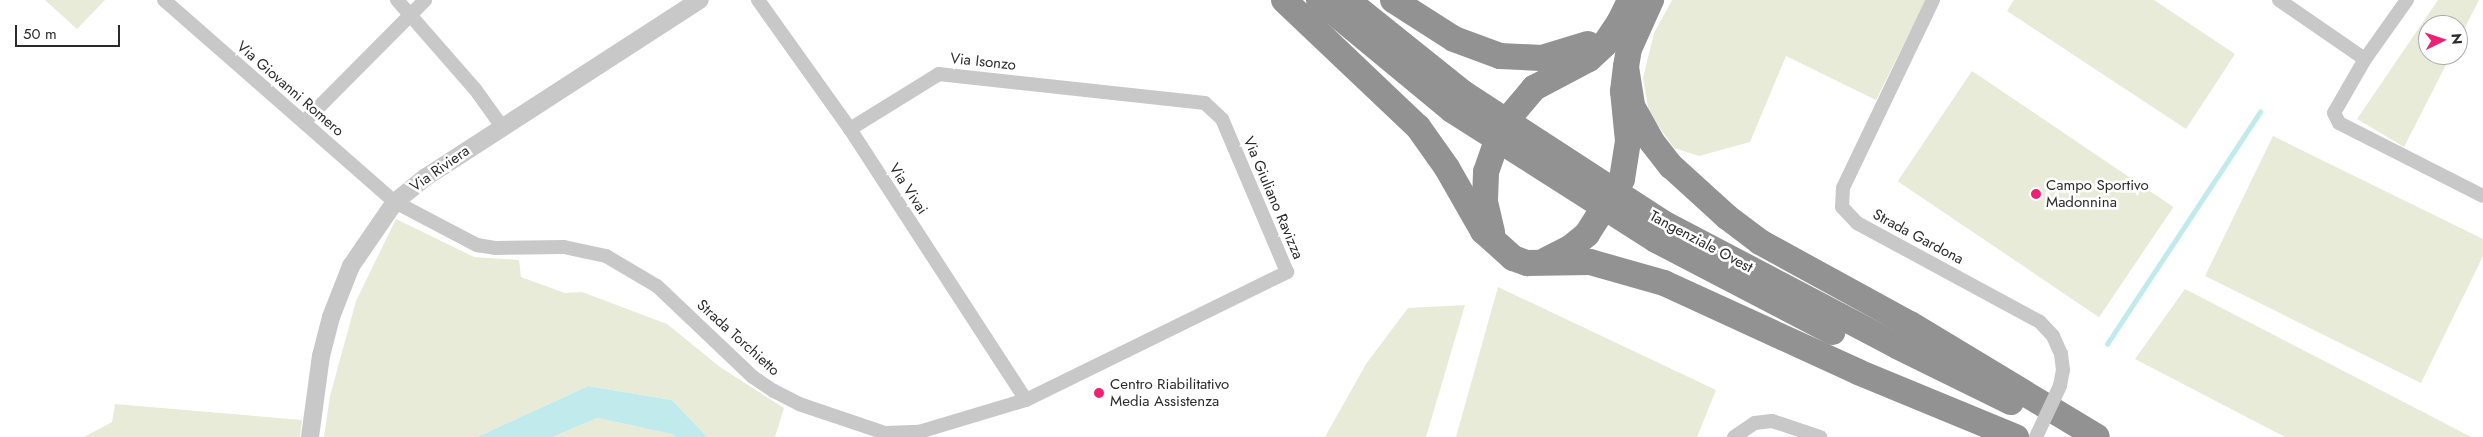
<!DOCTYPE html>
<style>
body{margin:0}
#map{position:relative;width:2483px;height:437px;overflow:hidden;background:#fff;font-family:Jost,sans-serif}
div>[style]{position:absolute}
.green>*{inset:0;background:#e8ebd7;transform-origin:0 0}
.water>*{inset:0;background:#c1eaec}
.stream>*{height:4.5px;margin:-2.25px;padding:0 2.25px;transform-origin:2.25px;border-radius:2.25px;background:#c1eaec}
.minor>*{height:14px;margin:-7px;padding:0 7px;transform-origin:7px;border-radius:7px;background:#c8c8c8}
.tertiary>*{height:18px;margin:-9px;padding:0 9px;transform-origin:9px;border-radius:9px;background:#c8c8c8}
.motorway>*{height:26px;margin:-13px;padding:0 13px;transform-origin:13px;border-radius:13px;background:#929292}
.minor-bridge>*{height:14px;margin:-7px;padding:0 7px;transform-origin:7px;border-radius:7px;background:#c8c8c8}
.motorway-bridge>*{height:26px;margin:-13px;padding:0 13px;transform-origin:13px;border-radius:13px;background:#929292}
.dots>*{width:14px;height:14px;translate:-50% -50%;box-sizing:border-box;border:2px solid #fff;border-radius:50%}
span{translate:-50% -50%;white-space:nowrap;text-align:center;line-height:1.15;-webkit-text-stroke:5px #fff;paint-order:stroke}
.street-label{font-size:15px;color:#2b2b2b}
.poi-label{font-size:15px;color:#2b2b2b}
.left{translate:0 -50%;text-align:left}
.north{position:absolute;left:2418px;top:15px;width:50px;height:50px;box-sizing:border-box;background:#fff;border:1px solid #aaa;border-radius:50%;rotate:86deg;font-size:14px;font-weight:700;line-height:20px;text-align:center;color:#2b2b2b}
.north::after{content:'';display:block;margin:auto;width:18px;height:22px;background:#f02075;clip-path:polygon(50% 0,100% 100%,50% 72%,0 100%)}
.scale{position:absolute;left:15px;top:25px;width:105px;height:22px;box-sizing:border-box;border:2px solid #2b2b2b;border-top:0;padding-left:6px;font-size:15px;line-height:18px;white-space:nowrap;color:#2b2b2b;-webkit-text-stroke:4px #fff;paint-order:stroke}
</style>
<div id="map">
<div class="green">
<i style="clip-path:polygon(45px 0,105px 0,77px 29px)"></i>
<i style="clip-path:polygon(1672px 0,1933px 0,1925px 2px,1876px 100px,1786px 56px,1750px 142px,1699px 156px,1674px 148px,1649px 113px,1643px 78px,1654px 33px)"></i>
<i style="clip-path:polygon(2014px 0,2154px 0,2235px 54px,2186px 129px,2007px 11px)"></i>
<i style="clip-path:polygon(2438px 0,2479px 0,2458px 41px,2458px 25px,2428px 25px,2428px 55px,2451px 55px,2404px 147px,2357px 119px)"></i>
<i style="left:1972px;top:71px;width:243px;height:133px;rotate:34deg"></i>
<i style="clip-path:polygon(2273px 136px,2483px 239px,2483px 256px,2421px 383px,2205px 276px)"></i>
<i style="clip-path:polygon(396px 219px,474px 257px,519px 260px,521px 277px,565px 293px,582px 292px,667px 324px,720px 367px,784px 408px,775px 437px,707px 437px,672px 400px,588px 386px,477px 437px,324px 437px,330px 396px,356px 301px)"></i>
<i style="clip-path:polygon(1498px 287px,1716px 390px,1697px 437px,1456px 437px)"></i>
<i style="clip-path:polygon(2185px 289px,2425px 413px,2471px 437px,2285px 437px,2135px 359px)"></i>
<i style="clip-path:polygon(1465px 305px,1426px 437px,1325px 437px,1366px 364px,1408px 308px)"></i>
<i style="clip-path:polygon(115px 404px,302px 420px,300px 437px,84px 437px,112px 422px)"></i>
<i style="clip-path:polygon(597px 418px,673px 434px,674px 437px,553px 437px)"></i>
</div>
<div class="water">
<i style="clip-path:polygon(588px 386px,672px 400px,707px 437px,674px 437px,672px 434px,597px 418px,553px 437px,477px 437px)"></i>
</div>
<div class="stream">
<i style="left:2107px;top:344px;width:278px;rotate:-56.6deg"></i>
</div>
<div class="minor">
<i style="left:164px;top:0;width:307px;rotate:41.2deg"></i>
<i style="left:395px;top:202px;width:93px;rotate:27.7deg"></i>
<i style="left:477px;top:245px;width:18px;rotate:9deg"></i>
<i style="left:495px;top:248px;width:69px;rotate:-0.8deg"></i>
<i style="left:564px;top:247px;width:43px;rotate:12.1deg"></i>
<i style="left:606px;top:256px;width:59px;rotate:30.5deg"></i>
<i style="left:657px;top:286px;width:132px;rotate:43.5deg"></i>
<i style="left:753px;top:377px;width:25px;rotate:34deg"></i>
<i style="left:774px;top:391px;width:28px;rotate:27deg"></i>
<i style="left:799px;top:404px;width:91px;rotate:18.6deg"></i>
<i style="left:885px;top:433px;width:34px;rotate:-2deg"></i>
<i style="left:919px;top:432px;width:112px;rotate:-16.7deg"></i>
<i style="left:1026px;top:400px;width:291px;rotate:-26.1deg"></i>
<i style="left:1287px;top:272px;width:166px;rotate:-113deg"></i>
<i style="left:1222px;top:119px;width:23px;rotate:-137deg"></i>
<i style="left:1205px;top:103px;width:268px;rotate:-173.8deg"></i>
<i style="left:939px;top:74px;width:105px;rotate:148.3deg"></i>
<i style="left:397px;top:0;width:118px;rotate:48.8deg"></i>
<i style="left:475px;top:89px;width:48px;rotate:54.3deg"></i>
<i style="left:758px;top:0;width:158px;rotate:54.5deg"></i>
<i style="left:850px;top:129px;width:323px;rotate:57deg"></i>
<i style="left:1933px;top:0;width:208px;rotate:115.6deg"></i>
<i style="left:1843px;top:188px;width:19px;rotate:93deg"></i>
<i style="left:1842px;top:207px;width:22px;rotate:47deg"></i>
<i style="left:1857px;top:223px;width:208px;rotate:28.4deg"></i>
<i style="left:2040px;top:322px;width:19px;rotate:47deg"></i>
<i style="left:2053px;top:336px;width:20px;rotate:66deg"></i>
<i style="left:2061px;top:354px;width:16px;rotate:83deg"></i>
<i style="left:2063px;top:370px;width:16px;rotate:101deg"></i>
<i style="left:2279px;top:0;width:104px;rotate:34.5deg"></i>
<i style="left:2407px;top:0;width:72px;rotate:125.4deg"></i>
<i style="left:2365px;top:59px;width:62px;rotate:119.9deg"></i>
<i style="left:2334px;top:113px;width:11px;rotate:63deg"></i>
<i style="left:2339px;top:123px;width:161px;rotate:26.9deg"></i>
<i style="left:304px;top:122px;width:172px;rotate:-45.2deg"></i>
<i style="left:1734px;top:437px;width:25px;rotate:-34deg"></i>
<i style="left:1755px;top:423px;width:17px;rotate:-7deg"></i>
<i style="left:1772px;top:421px;width:51px;rotate:18.4deg"></i>
</div>
<div class="tertiary">
<i style="left:310px;top:437px;width:82px;rotate:-82.3deg"></i>
<i style="left:321px;top:356px;width:40px;rotate:-75.6deg"></i>
<i style="left:331px;top:317px;width:55px;rotate:-68.6deg"></i>
<i style="left:351px;top:266px;width:78px;rotate:-55.5deg"></i>
<i style="left:395px;top:202px;width:40px;rotate:-39deg"></i>
<i style="left:426px;top:177px;width:326px;rotate:-32.9deg"></i>
</div>
<div class="motorway">
<i style="left:1284px;top:0;width:185px;rotate:43.5deg"></i>
<i style="left:1418px;top:127px;width:50px;rotate:54.7deg"></i>
<i style="left:1447px;top:168px;width:73px;rotate:60.3deg"></i>
<i style="left:1483px;top:231px;width:40px;rotate:42deg"></i>
<i style="left:1513px;top:258px;width:15px;rotate:20deg"></i>
<i style="left:1527px;top:263px;width:63px;rotate:-0.9deg"></i>
<i style="left:1590px;top:262px;width:77px;rotate:15.8deg"></i>
<i style="left:1664px;top:283px;width:213px;rotate:24.6deg"></i>
<i style="left:1858px;top:372px;width:171px;rotate:22.4deg"></i>
<i style="left:1319px;top:0;width:173px;rotate:39.6deg"></i>
<i style="left:1347px;top:0;width:149px;rotate:38.7deg"></i>
<i style="left:1393px;top:0;width:72px;rotate:32.6deg"></i>
<i style="left:1454px;top:39px;width:49px;rotate:20.3deg"></i>
<i style="left:1500px;top:56px;width:42px;rotate:2.7deg"></i>
<i style="left:1542px;top:58px;width:48px;rotate:-16.9deg"></i>
<i style="left:1626px;top:67px;width:39px;rotate:81deg"></i>
<i style="left:1632px;top:106px;width:41px;rotate:60.9deg"></i>
<i style="left:1652px;top:142px;width:31px;rotate:52deg"></i>
<i style="left:1671px;top:166px;width:76px;rotate:42.3deg"></i>
<i style="left:1727px;top:217px;width:41px;rotate:37.1deg"></i>
<i style="left:1760px;top:242px;width:171px;rotate:28.7deg"></i>
<i style="left:1910px;top:324px;width:218px;rotate:31.1deg"></i>
<i style="left:1663px;top:223px;width:264px;rotate:27.7deg"></i>
<i style="left:1897px;top:346px;width:127px;rotate:26.2deg"></i>
<i style="left:1492px;top:232px;width:32px;rotate:-103deg"></i>
<i style="left:1485px;top:201px;width:29px;rotate:-88deg"></i>
<i style="left:1486px;top:172px;width:49px;rotate:-70.8deg"></i>
<i style="left:1502px;top:126px;width:50px;rotate:-49.9deg"></i>
<i style="left:1534px;top:88px;width:62px;rotate:-27.8deg"></i>
<i style="left:1589px;top:59px;width:21px;rotate:-43deg"></i>
<i style="left:1604px;top:45px;width:27px;rotate:-56deg"></i>
<i style="left:1619px;top:23px;width:25px;rotate:-64deg"></i>
<i style="left:1656px;top:240px;width:199px;rotate:27.5deg"></i>
<i style="left:1546px;top:260px;width:27px;rotate:-27deg"></i>
<i style="left:1570px;top:248px;width:22px;rotate:-39deg"></i>
<i style="left:1587px;top:234px;width:65px;rotate:-57.5deg"></i>
<i style="left:1622px;top:179px;width:38px;rotate:-81deg"></i>
<i style="left:1628px;top:141px;width:50px;rotate:-95.7deg"></i>
<i style="left:1623px;top:91px;width:24px;rotate:-83deg"></i>
<i style="left:1626px;top:67px;width:18px;rotate:-81deg"></i>
<i style="left:1629px;top:49px;width:54px;rotate:-65.8deg"></i>
</div>
<div class="minor-bridge">
<i style="left:2036px;top:437px;width:56px;rotate:-64.8deg"></i>
</div>
<div class="motorway-bridge">
<i style="left:1463px;top:93px;width:239px;rotate:33deg"></i>
<i style="left:1452px;top:110px;width:242px;rotate:32.5deg"></i>
</div>
<div class="dots">
<i style="left:2036px;top:194px;background:#f02075"></i>
<i style="left:1099px;top:393px;background:#f02075"></i>
</div>
<div class="street-label">
<span style="left:983px;top:62px;rotate:6deg">Via Isonzo</span>
<span style="left:290px;top:89px;rotate:41deg">Via Giovanni Romero</span>
<span style="left:440px;top:169px;rotate:-35deg">Via Riviera</span>
<span style="left:908px;top:189px;rotate:57deg">Via Vivai</span>
<span style="left:1273px;top:198px;rotate:67deg">Via Giuliano Ravizza</span>
<span style="left:1918px;top:237px;rotate:28deg">Strada Gardona</span>
<span style="left:1701px;top:242px;rotate:28deg">Tangenziale Ovest</span>
<span style="left:738px;top:338px;rotate:42deg">Strada Torchietto</span>
</div>
<div class="poi-label">
<span class="left" style="left:2046px;top:194px">Campo Sportivo<br>Madonnina</span>
<span class="left" style="left:1110px;top:393px">Centro Riabilitativo<br>Media Assistenza</span>
</div>
<div class="north">N</div>
<div class="scale">50 m</div>
</div>
